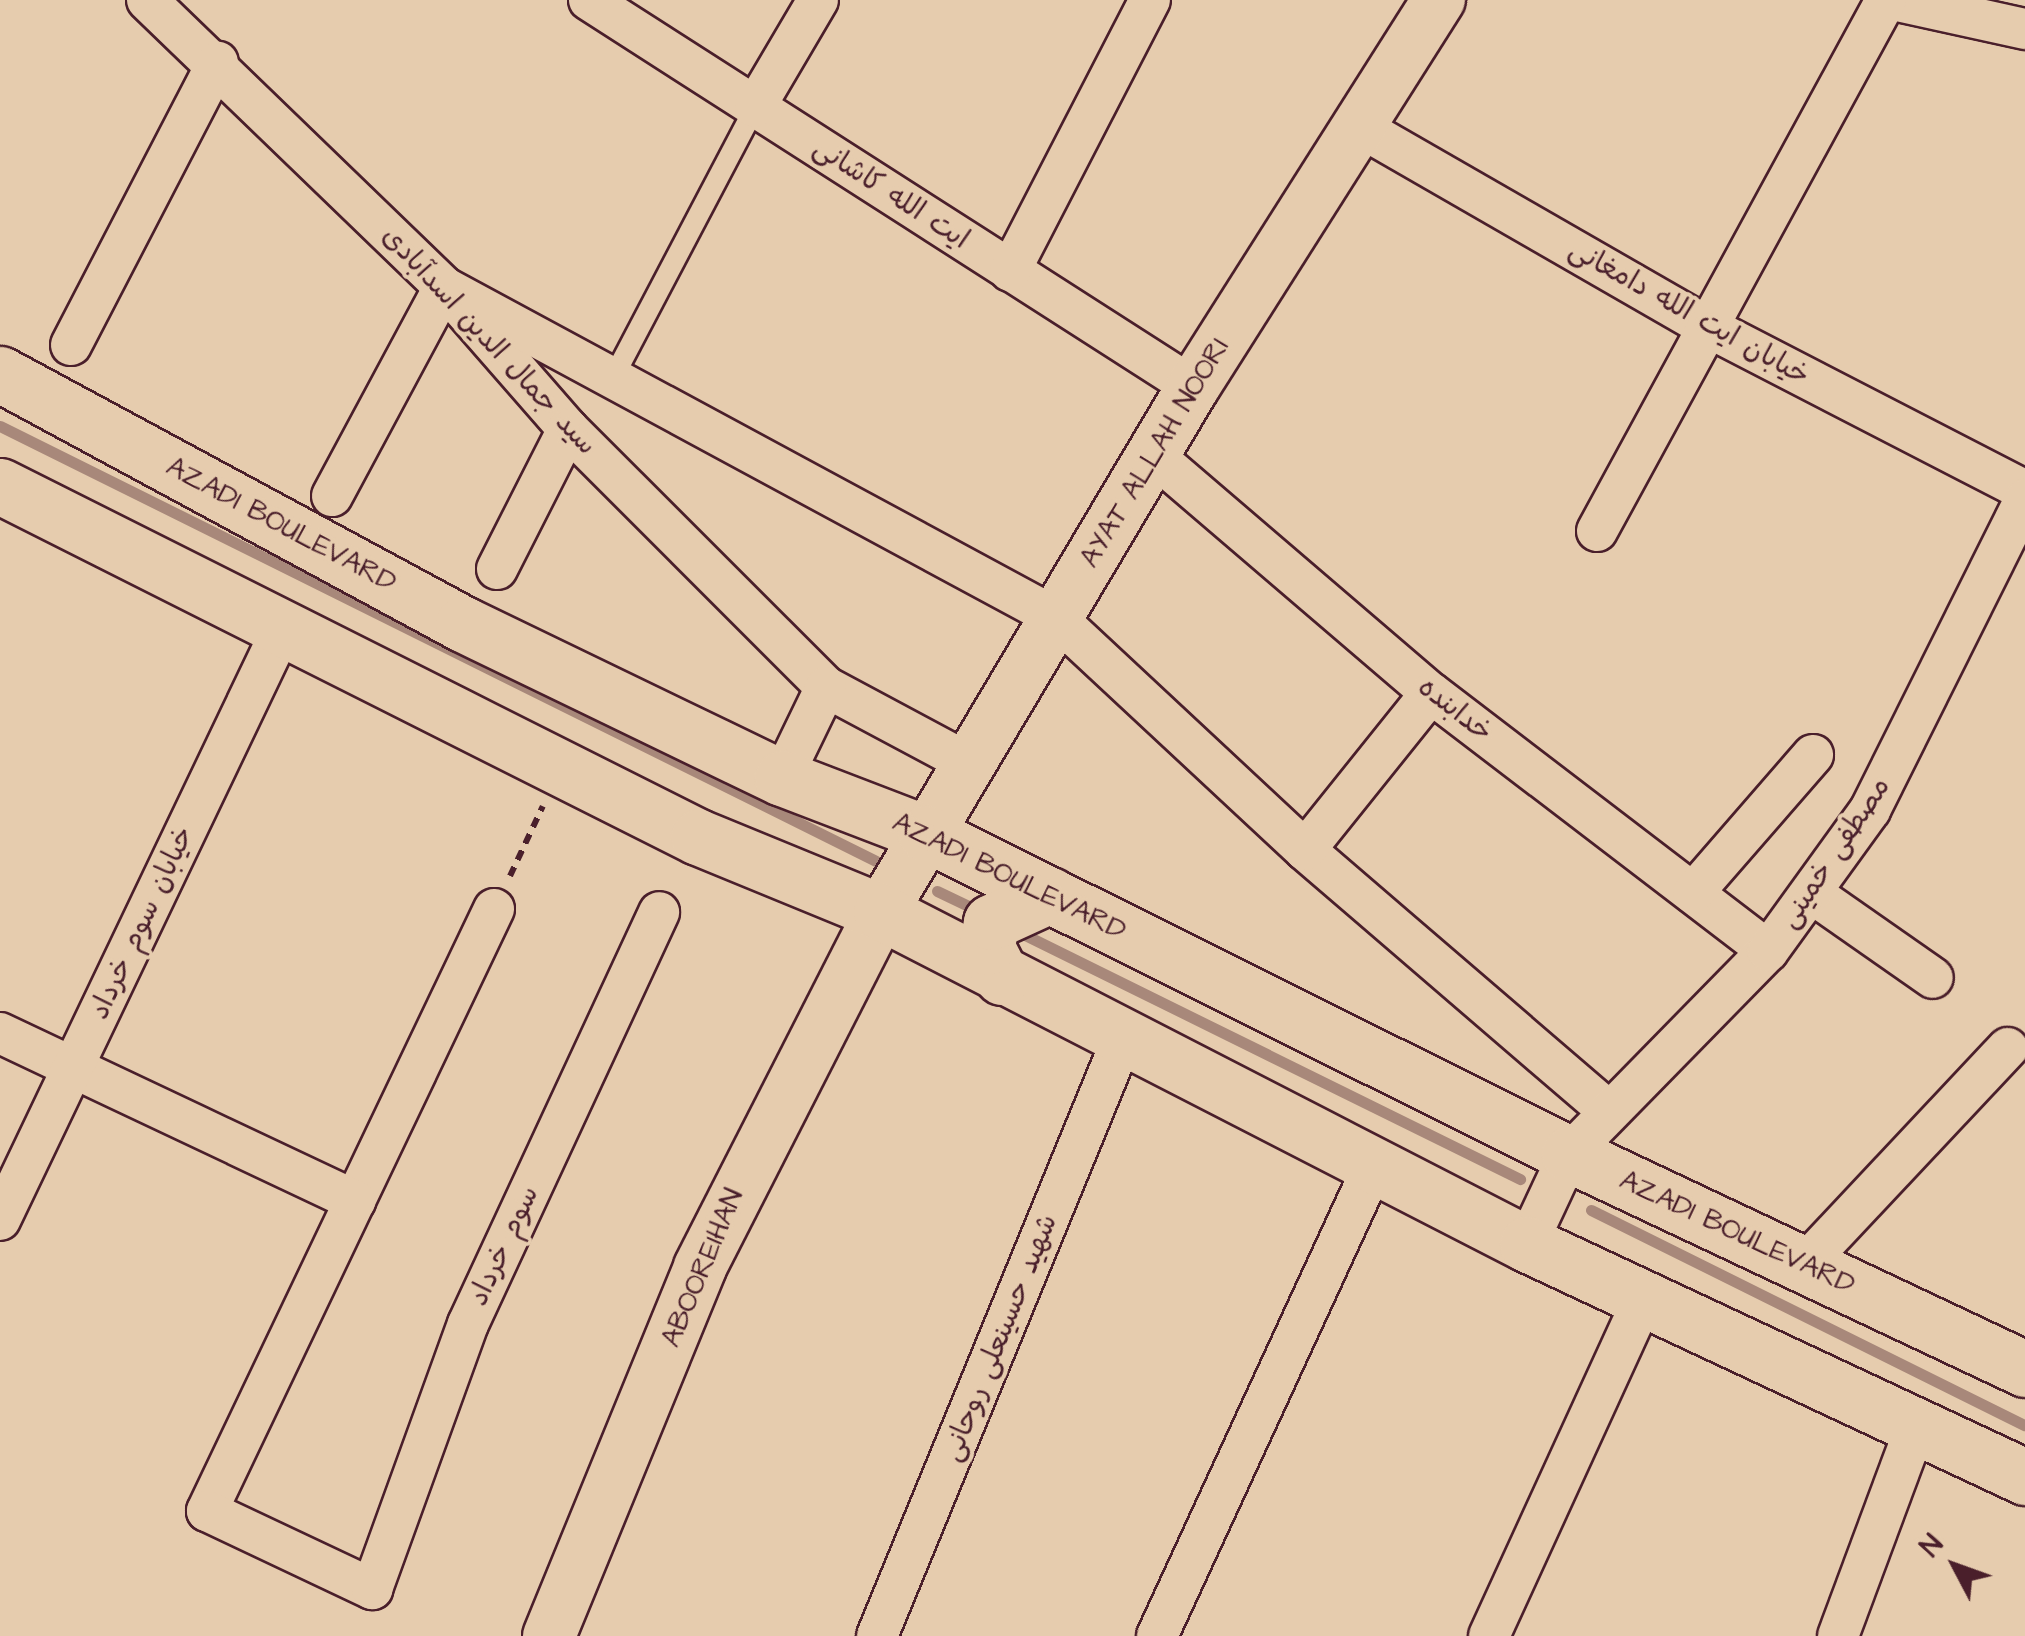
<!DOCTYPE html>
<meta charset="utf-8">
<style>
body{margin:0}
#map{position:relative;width:2025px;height:1636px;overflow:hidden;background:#e6ccae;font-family:"Architects Daughter","Playpen Sans Arabic",sans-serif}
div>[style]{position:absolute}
.stream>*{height:11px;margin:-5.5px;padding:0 5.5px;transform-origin:5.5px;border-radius:5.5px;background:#a8887a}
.path>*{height:6px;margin-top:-3px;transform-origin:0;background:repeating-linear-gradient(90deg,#4a1f2b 0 10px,transparent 0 18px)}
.roads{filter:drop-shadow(2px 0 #4a1f2b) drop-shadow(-2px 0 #4a1f2b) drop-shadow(0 2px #4a1f2b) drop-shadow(0 -2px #4a1f2b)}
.service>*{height:20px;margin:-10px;padding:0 10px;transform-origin:10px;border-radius:10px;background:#e6ccae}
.minor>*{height:40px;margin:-20px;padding:0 20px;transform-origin:20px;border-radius:20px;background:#e6ccae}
.tertiary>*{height:52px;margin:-26px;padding:0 26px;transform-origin:26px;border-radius:26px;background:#e6ccae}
.secondary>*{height:55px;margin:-27.5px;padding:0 27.5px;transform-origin:27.5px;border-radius:27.5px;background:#e6ccae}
span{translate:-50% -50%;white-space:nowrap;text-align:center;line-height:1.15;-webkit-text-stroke:8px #e6ccae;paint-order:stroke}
.street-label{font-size:28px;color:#4a1f2b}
.north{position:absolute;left:1905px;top:1516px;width:100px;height:100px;-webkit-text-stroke:8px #e6ccae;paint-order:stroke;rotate:311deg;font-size:28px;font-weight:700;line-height:40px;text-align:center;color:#4a1f2b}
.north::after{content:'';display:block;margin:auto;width:35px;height:45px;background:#4a1f2b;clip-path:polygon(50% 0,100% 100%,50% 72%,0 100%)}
</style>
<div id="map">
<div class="stream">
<i style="left:0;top:426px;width:978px;rotate:26.41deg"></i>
<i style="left:937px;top:891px;width:51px;rotate:25.6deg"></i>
<i style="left:1017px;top:931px;width:561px;rotate:26.25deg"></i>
<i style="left:1591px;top:1210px;width:484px;rotate:26.4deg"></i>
</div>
<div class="path">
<i style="left:510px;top:876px;width:77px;rotate:-64.8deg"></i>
</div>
<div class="roads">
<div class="service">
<i style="left:614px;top:376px;width:304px;rotate:-62.3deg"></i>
</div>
<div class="minor">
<i style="left:147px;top:0;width:413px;rotate:44deg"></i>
<i style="left:444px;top:287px;width:189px;rotate:48.9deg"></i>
<i style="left:568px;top:429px;width:365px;rotate:45deg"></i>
<i style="left:826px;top:687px;width:163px;rotate:28.1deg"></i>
<i style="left:589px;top:0;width:717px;rotate:32.65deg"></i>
<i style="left:1893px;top:0;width:135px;rotate:12.4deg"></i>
<i style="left:755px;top:107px;width:124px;rotate:-59.5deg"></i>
<i style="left:1358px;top:126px;width:399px;rotate:29.9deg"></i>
<i style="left:1704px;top:325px;width:361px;rotate:27.3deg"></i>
<i style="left:1010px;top:271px;width:305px;rotate:-62.7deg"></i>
<i style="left:71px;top:345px;width:319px;rotate:-62.6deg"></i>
<i style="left:1153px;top:455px;width:366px;rotate:40.6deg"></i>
<i style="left:1431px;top:693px;width:424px;rotate:37.4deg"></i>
<i style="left:332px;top:496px;width:237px;rotate:-61.8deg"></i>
<i style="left:444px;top:287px;width:694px;rotate:28.37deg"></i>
<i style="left:1055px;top:617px;width:342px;rotate:43deg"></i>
<i style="left:1305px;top:850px;width:399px;rotate:40.7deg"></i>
<i style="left:1597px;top:531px;width:605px;rotate:-61.44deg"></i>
<i style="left:497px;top:569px;width:157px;rotate:-63.1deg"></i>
<i style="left:782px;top:778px;width:101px;rotate:-64.2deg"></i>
<i style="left:1305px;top:850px;width:201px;rotate:-51.3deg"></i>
<i style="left:1693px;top:893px;width:183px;rotate:-49deg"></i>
<i style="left:1813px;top:894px;width:146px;rotate:35deg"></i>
<i style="left:494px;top:909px;width:667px;rotate:115.49deg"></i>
<i style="left:207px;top:1511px;width:183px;rotate:25.3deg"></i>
<i style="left:372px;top:1589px;width:282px;rotate:-70.1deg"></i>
<i style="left:468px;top:1324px;width:454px;rotate:-65.1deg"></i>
<i style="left:0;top:1033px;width:393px;rotate:25.3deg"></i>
<i style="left:0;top:1220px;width:659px;rotate:-64.48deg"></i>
<i style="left:1527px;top:1244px;width:99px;rotate:-65deg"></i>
<i style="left:1569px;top:1154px;width:284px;rotate:-45.6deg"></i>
<i style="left:1768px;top:951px;width:174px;rotate:-54.1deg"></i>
<i style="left:1870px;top:810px;width:347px;rotate:-63.5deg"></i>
<i style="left:1803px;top:1266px;width:299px;rotate:-46.8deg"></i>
<i style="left:877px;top:1636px;width:644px;rotate:-67.65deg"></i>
<i style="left:1157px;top:1636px;width:519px;rotate:-65.26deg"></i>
<i style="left:1489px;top:1636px;width:372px;rotate:-65.4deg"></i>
<i style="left:1838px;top:1636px;width:224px;rotate:-69.6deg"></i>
</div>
<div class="tertiary">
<i style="left:549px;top:1636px;width:399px;rotate:-67.7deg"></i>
<i style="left:700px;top:1267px;width:398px;rotate:-63deg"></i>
<i style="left:881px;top:912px;width:611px;rotate:-59.28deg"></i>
<i style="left:1193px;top:387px;width:459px;rotate:-57.6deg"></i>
</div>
<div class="secondary">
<i style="left:0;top:374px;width:526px;rotate:28.37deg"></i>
<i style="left:463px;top:624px;width:354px;rotate:25.8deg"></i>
<i style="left:782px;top:778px;width:153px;rotate:21deg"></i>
<i style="left:925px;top:833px;width:720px;rotate:26.49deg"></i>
<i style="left:1569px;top:1154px;width:504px;rotate:25.24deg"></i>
<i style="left:0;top:486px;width:781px;rotate:26.7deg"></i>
<i style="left:698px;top:837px;width:198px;rotate:22.3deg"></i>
<i style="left:881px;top:912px;width:726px;rotate:27.2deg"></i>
<i style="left:1527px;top:1244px;width:550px;rotate:25.07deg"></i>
<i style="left:1002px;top:977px;width:34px;rotate:-117deg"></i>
<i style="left:987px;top:947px;width:25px;rotate:-81deg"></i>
<i style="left:991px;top:922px;width:65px;rotate:-24.6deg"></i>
</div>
</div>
<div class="street-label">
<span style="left:891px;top:194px;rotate:33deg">ایت الله کاشانی</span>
<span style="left:1689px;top:313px;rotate:29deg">خیابان ایت الله دامغانی</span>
<span style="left:489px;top:341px;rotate:47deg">سید جمال الدین اسدآبادی</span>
<span style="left:1155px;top:453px;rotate:-59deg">AYAT ALLAH NOORI</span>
<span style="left:281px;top:525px;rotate:28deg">AZADI BOULEVARD</span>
<span style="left:1455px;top:710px;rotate:38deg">خدابنده</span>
<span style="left:1835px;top:853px;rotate:-56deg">مصطفی خمینی</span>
<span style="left:1009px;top:877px;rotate:26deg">AZADI BOULEVARD</span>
<span style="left:142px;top:923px;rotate:-65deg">خیابان سوم خرداد</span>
<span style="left:1737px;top:1233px;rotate:25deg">AZADI BOULEVARD</span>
<span style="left:504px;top:1246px;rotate:-65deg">سوم خرداد</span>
<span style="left:703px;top:1268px;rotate:-67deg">ABOOREIHAN</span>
<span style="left:1000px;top:1338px;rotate:-68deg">شهید حسینعلی روحانی</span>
</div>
<div class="north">N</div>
</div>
